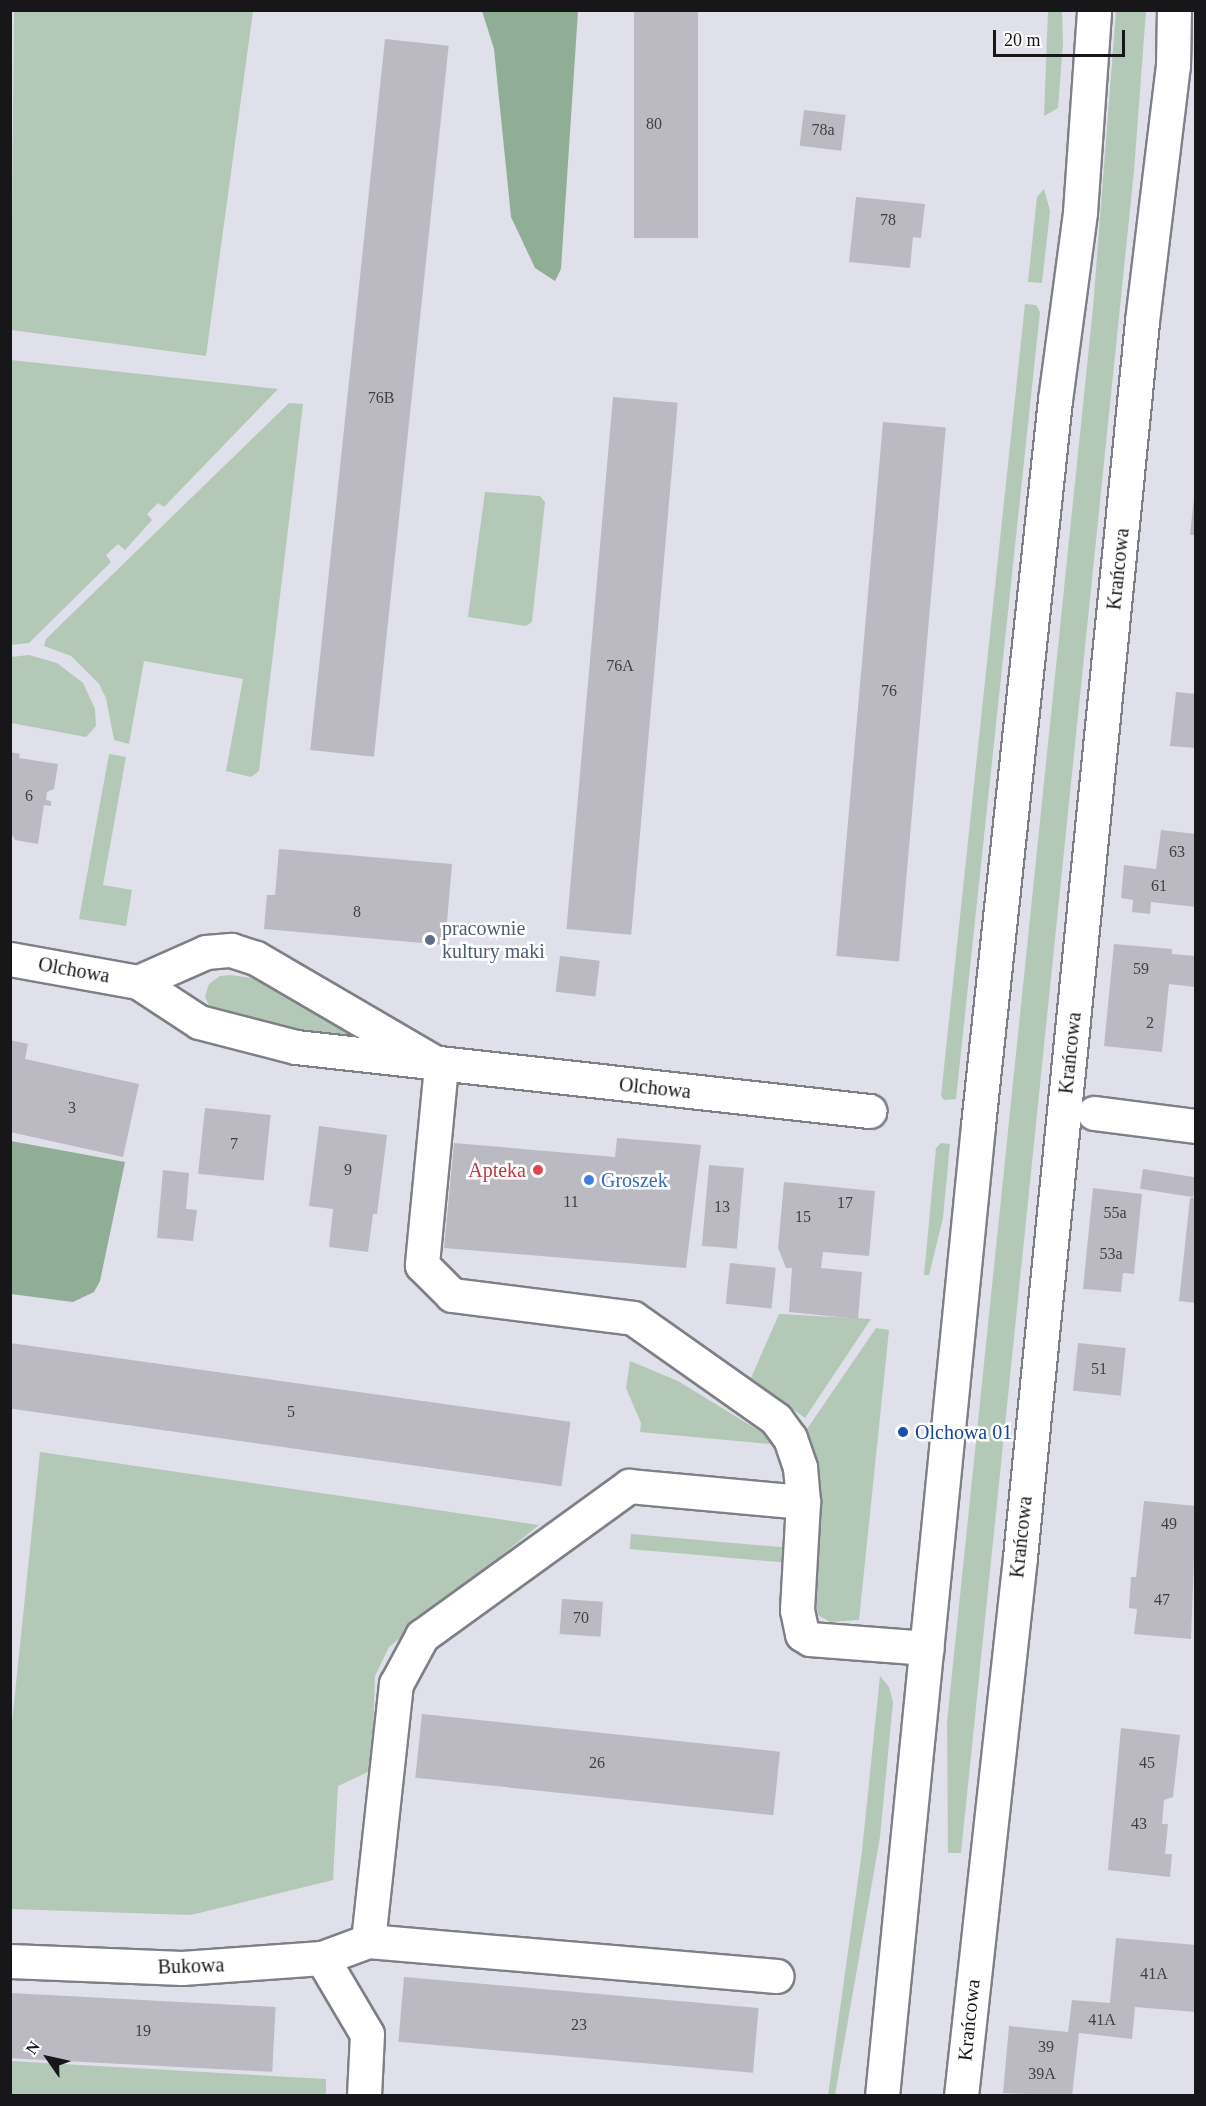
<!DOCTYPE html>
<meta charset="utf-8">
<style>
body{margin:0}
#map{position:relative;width:1206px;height:2106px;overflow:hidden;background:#dfe0e9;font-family:"Times New Roman",serif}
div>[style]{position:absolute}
.green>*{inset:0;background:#b4c8b7;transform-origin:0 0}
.forest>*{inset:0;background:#90ae95}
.building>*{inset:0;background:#bbbac2;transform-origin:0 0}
.roads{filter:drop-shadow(2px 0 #7f8087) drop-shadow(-2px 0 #7f8087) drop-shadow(0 2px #7f8087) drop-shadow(0 -2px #7f8087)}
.minor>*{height:33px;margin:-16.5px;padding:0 16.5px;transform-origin:16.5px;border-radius:16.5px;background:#fff}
.major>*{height:33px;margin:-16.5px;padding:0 16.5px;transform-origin:16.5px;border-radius:16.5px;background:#fff}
.dots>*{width:16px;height:16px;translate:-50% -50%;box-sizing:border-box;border:3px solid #fff;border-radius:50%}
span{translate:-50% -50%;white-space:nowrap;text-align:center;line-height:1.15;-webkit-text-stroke:5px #fff;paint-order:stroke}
.number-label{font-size:16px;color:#404044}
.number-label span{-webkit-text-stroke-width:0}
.street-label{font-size:20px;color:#17171a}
.service-label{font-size:20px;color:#4e5e75}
.left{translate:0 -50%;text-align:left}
.health-label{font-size:20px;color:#be3a42}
.right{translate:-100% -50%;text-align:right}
.shop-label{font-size:20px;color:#366cbe}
.transit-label{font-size:20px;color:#164399}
.frame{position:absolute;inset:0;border:12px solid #17171a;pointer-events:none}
.north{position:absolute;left:18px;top:2028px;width:60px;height:60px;-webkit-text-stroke:4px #fff;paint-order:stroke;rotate:304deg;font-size:16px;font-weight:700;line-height:24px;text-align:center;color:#17171a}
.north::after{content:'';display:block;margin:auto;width:21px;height:27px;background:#17171a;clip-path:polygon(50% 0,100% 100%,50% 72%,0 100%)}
.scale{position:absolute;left:993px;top:30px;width:132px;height:27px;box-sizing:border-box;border:3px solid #17171a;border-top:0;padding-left:8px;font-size:18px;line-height:21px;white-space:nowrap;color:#17171a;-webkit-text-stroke:4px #fff;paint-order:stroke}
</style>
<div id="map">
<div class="green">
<i style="clip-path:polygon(14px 10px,253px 11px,206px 356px,11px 330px)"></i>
<i style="clip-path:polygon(1048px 11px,1062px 11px,1063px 43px,1058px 108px,1044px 116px)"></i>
<i style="clip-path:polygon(1116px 11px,1146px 11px,1134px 171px,961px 1853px,948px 1853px,947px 1722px,1093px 308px)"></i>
<i style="clip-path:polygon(1044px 189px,1050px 211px,1042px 283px,1028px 282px,1037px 197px)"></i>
<i style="clip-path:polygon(1025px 304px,1036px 305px,1040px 312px,956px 1099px,944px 1100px,941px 1096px)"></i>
<i style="clip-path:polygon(11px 360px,278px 389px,164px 507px,158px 503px,147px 514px,152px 520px,125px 550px,118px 544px,106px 555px,111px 562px,29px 643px,11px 645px)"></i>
<i style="clip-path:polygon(289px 403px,303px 404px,259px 771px,251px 777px,226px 771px,243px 679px,144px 661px,129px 744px,114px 740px,106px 698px,99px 684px,71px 656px,44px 646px,46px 639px)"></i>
<i style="clip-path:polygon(485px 492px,540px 496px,545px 502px,532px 622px,526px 626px,468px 617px)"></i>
<i style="clip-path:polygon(29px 655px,57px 663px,83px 683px,95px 709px,96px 726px,86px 737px,11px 723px,11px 657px)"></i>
<i style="clip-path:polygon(109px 754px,126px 757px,103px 885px,132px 890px,126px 926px,79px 919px)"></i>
<i style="clip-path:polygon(231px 975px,257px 979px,347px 1025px,349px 1040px,342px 1043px,211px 1009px,205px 997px,209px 984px,220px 976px)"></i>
<i style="clip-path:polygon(941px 1143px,950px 1144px,943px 1218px,929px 1275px,924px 1275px,936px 1148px)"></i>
<i style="clip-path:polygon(779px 1314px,871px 1319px,805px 1418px,751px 1378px)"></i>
<i style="clip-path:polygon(876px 1328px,889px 1330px,859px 1620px,830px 1622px,818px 1615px,817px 1608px,818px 1462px,807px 1429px)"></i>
<i style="clip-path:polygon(630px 1361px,678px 1381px,771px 1438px,770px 1444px,640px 1432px,641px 1423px,626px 1388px)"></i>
<i style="clip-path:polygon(40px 1452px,539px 1525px,389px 1647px,375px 1676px,372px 1770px,338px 1786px,333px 1880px,191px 1915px,11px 1909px,11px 1732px)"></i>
<i style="left:631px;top:1534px;width:153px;height:15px;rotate:5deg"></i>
<i style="clip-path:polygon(880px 1676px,889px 1687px,893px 1702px,880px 1837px,835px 2095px,828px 2095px,862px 1851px)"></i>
<i style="clip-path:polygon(10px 2061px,326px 2079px,326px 2095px,11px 2095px)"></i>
</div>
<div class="forest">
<i style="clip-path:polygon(482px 11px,578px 11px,561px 269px,555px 281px,535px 268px,511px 217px,494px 49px)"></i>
<i style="clip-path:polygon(11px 1141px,125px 1162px,100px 1281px,94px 1292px,73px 1302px,11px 1294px)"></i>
</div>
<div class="building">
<i style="left:634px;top:10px;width:64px;height:228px"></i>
<i style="left:385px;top:39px;width:64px;height:715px;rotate:6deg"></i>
<i style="left:804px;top:110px;width:42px;height:36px;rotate:7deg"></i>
<i style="clip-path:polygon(856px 197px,925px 204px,921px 238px,913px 237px,910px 268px,849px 262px)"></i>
<i style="left:613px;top:397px;width:65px;height:534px;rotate:5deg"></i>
<i style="left:883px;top:422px;width:63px;height:536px;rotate:5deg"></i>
<i style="clip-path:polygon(1194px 497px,1196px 497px,1196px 535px,1190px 535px)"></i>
<i style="clip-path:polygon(1176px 692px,1196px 694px,1196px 748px,1170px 746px)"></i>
<i style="clip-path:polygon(10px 752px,20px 754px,19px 758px,58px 764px,54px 789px,47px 792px,46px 800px,51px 801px,51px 806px,44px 805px,38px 844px,15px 840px,10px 831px)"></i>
<i style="clip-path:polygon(1161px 830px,1196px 834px,1196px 907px,1151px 902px,1150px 914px,1132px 912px,1133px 900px,1121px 898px,1124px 865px,1156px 869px)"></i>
<i style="clip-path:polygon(279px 849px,452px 864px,445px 945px,264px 929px,267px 895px,275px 895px)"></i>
<i style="clip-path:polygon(1114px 944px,1172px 949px,1172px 954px,1196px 956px,1195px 987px,1169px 984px,1162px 1052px,1104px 1046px)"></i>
<i style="left:560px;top:956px;width:40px;height:36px;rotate:7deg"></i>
<i style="clip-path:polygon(10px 1040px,28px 1044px,25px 1059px,139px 1084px,123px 1157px,10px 1132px)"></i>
<i style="left:205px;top:1108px;width:66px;height:66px;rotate:6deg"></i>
<i style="clip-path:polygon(319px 1126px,387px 1135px,377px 1214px,373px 1214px,368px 1252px,329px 1247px,333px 1209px,309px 1206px)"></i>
<i style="clip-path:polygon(617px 1138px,701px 1145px,686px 1268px,444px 1248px,454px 1143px,615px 1157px)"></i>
<i style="left:709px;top:1165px;width:35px;height:81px;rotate:5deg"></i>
<i style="left:1143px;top:1169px;width:54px;height:20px;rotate:9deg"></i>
<i style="clip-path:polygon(163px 1170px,189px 1173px,186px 1209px,197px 1210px,193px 1241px,157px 1238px)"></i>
<i style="clip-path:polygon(784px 1182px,875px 1191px,869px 1256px,823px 1252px,821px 1268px,862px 1272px,858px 1319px,789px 1312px,792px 1268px,786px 1268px,778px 1248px)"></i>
<i style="clip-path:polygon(1093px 1188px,1142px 1194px,1134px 1274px,1123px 1273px,1121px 1292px,1083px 1289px)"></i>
<i style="clip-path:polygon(1190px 1198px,1196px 1198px,1196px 1303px,1179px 1301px)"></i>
<i style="left:730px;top:1263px;width:46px;height:41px;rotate:6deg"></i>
<i style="left:10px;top:1343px;width:566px;height:65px;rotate:8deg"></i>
<i style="left:1078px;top:1343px;width:48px;height:48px;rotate:6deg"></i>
<i style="clip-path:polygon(1144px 1501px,1196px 1506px,1191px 1639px,1134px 1634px,1137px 1609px,1129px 1608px,1131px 1577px,1136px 1577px)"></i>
<i style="left:562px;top:1599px;width:41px;height:35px;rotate:4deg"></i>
<i style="left:422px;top:1714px;width:360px;height:64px;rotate:6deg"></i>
<i style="clip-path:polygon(1121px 1728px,1180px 1735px,1173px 1797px,1164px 1800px,1162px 1824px,1168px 1824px,1165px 1854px,1172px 1854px,1170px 1877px,1108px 1870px)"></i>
<i style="clip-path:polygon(1116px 1938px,1196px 1945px,1196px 2012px,1135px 2007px,1132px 2039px,1079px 2033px,1072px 2096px,1003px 2093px,1009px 2026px,1068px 2032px,1072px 2000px,1110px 2003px)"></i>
<i style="left:404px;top:1977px;width:356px;height:65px;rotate:5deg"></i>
<i style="left:10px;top:1993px;width:266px;height:65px;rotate:3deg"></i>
</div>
<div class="roads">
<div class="minor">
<i style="left:10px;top:959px;width:130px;rotate:10.2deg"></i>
<i style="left:138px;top:982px;width:73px;rotate:33.3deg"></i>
<i style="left:199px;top:1022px;width:100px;rotate:14.5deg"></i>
<i style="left:296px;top:1047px;width:577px;rotate:6.37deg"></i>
<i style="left:138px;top:982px;width:74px;rotate:-23.8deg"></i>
<i style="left:206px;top:952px;width:25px;rotate:-5deg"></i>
<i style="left:231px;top:950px;width:26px;rotate:18deg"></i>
<i style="left:256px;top:958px;width:214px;rotate:30.3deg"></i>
<i style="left:441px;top:1066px;width:200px;rotate:95.5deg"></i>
<i style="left:422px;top:1265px;width:42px;rotate:45deg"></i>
<i style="left:452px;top:1295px;width:182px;rotate:7.2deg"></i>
<i style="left:633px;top:1318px;width:175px;rotate:35.2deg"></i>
<i style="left:776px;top:1419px;width:24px;rotate:54deg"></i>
<i style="left:790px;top:1438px;width:31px;rotate:71deg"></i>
<i style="left:800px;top:1467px;width:35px;rotate:85deg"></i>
<i style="left:1094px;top:1113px;width:103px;rotate:7.3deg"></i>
<i style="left:368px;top:1941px;width:259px;rotate:-83.8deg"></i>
<i style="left:396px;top:1684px;width:55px;rotate:-61.6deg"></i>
<i style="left:422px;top:1636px;width:256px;rotate:-35.9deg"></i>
<i style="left:629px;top:1486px;width:175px;rotate:5.3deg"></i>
<i style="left:803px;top:1502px;width:108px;rotate:93.2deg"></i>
<i style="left:797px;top:1610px;width:25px;rotate:78deg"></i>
<i style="left:802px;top:1634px;width:9px;rotate:32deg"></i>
<i style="left:810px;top:1639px;width:117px;rotate:4.4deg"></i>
<i style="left:322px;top:1958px;width:88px;rotate:59.4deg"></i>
<i style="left:367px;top:2034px;width:62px;rotate:92.8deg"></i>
<i style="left:10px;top:1961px;width:172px;rotate:2.3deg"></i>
<i style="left:182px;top:1968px;width:140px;rotate:-4.1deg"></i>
<i style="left:322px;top:1958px;width:49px;rotate:-20.3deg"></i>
<i style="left:368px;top:1941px;width:410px;rotate:4.9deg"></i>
</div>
<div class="major">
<i style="left:882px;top:2096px;width:976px;rotate:-84.35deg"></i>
<i style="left:978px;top:1125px;width:729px;rotate:-83.94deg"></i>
<i style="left:1055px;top:400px;width:190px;rotate:-82.4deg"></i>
<i style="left:1080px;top:212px;width:202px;rotate:-86deg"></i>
<i style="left:961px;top:2096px;width:542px;rotate:-83.75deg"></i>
<i style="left:1020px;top:1557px;width:1242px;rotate:-84.36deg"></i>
<i style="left:1142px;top:321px;width:257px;rotate:-83.1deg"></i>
<i style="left:1173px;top:66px;width:56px;rotate:-89deg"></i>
</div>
</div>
<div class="dots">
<i style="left:430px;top:940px;background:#5c6f8a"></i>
<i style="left:538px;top:1170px;background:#e0444e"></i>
<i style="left:589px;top:1180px;background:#3f7fe0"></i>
<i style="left:903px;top:1432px;background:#1a4fb4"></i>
</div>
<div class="number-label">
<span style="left:654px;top:124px">80</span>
<span style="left:823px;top:130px">78a</span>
<span style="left:888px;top:220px">78</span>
<span style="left:381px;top:398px">76B</span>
<span style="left:620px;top:666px">76A</span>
<span style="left:889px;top:691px">76</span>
<span style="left:29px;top:796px">6</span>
<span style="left:1177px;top:852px">63</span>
<span style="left:1159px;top:886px">61</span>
<span style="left:357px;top:912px">8</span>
<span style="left:1141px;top:969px">59</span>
<span style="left:1150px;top:1023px">2</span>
<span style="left:72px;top:1108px">3</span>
<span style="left:234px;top:1144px">7</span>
<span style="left:348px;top:1170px">9</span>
<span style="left:571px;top:1202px">11</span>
<span style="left:845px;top:1203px">17</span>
<span style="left:722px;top:1207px">13</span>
<span style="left:1115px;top:1213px">55a</span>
<span style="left:803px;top:1217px">15</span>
<span style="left:1111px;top:1254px">53a</span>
<span style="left:1099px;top:1369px">51</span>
<span style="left:291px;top:1412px">5</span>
<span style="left:1169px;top:1524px">49</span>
<span style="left:1162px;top:1600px">47</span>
<span style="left:581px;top:1618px">70</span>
<span style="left:597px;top:1763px">26</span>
<span style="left:1147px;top:1763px">45</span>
<span style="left:1139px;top:1824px">43</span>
<span style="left:1154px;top:1974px">41A</span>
<span style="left:1102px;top:2020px">41A</span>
<span style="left:579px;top:2025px">23</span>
<span style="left:143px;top:2031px">19</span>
<span style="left:1046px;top:2047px">39</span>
<span style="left:1042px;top:2074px">39A</span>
</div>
<div class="street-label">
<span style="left:1118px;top:569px;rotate:-84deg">Krańcowa</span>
<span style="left:74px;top:970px;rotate:10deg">Olchowa</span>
<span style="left:1070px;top:1053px;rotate:-84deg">Krańcowa</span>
<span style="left:655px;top:1088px;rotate:6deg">Olchowa</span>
<span style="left:1021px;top:1537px;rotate:-84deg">Krańcowa</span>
<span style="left:191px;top:1966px;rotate:-2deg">Bukowa</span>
<span style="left:969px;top:2020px;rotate:-84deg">Krańcowa</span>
</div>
<div class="service-label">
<span class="left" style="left:442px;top:940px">pracownie<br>kultury maki</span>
</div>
<div class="health-label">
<span class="right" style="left:526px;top:1170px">Apteka</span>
</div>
<div class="shop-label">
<span class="left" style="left:601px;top:1180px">Groszek</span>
</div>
<div class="transit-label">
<span class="left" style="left:915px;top:1432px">Olchowa 01</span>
</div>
<div class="frame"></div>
<div class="north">N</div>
<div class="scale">20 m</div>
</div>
